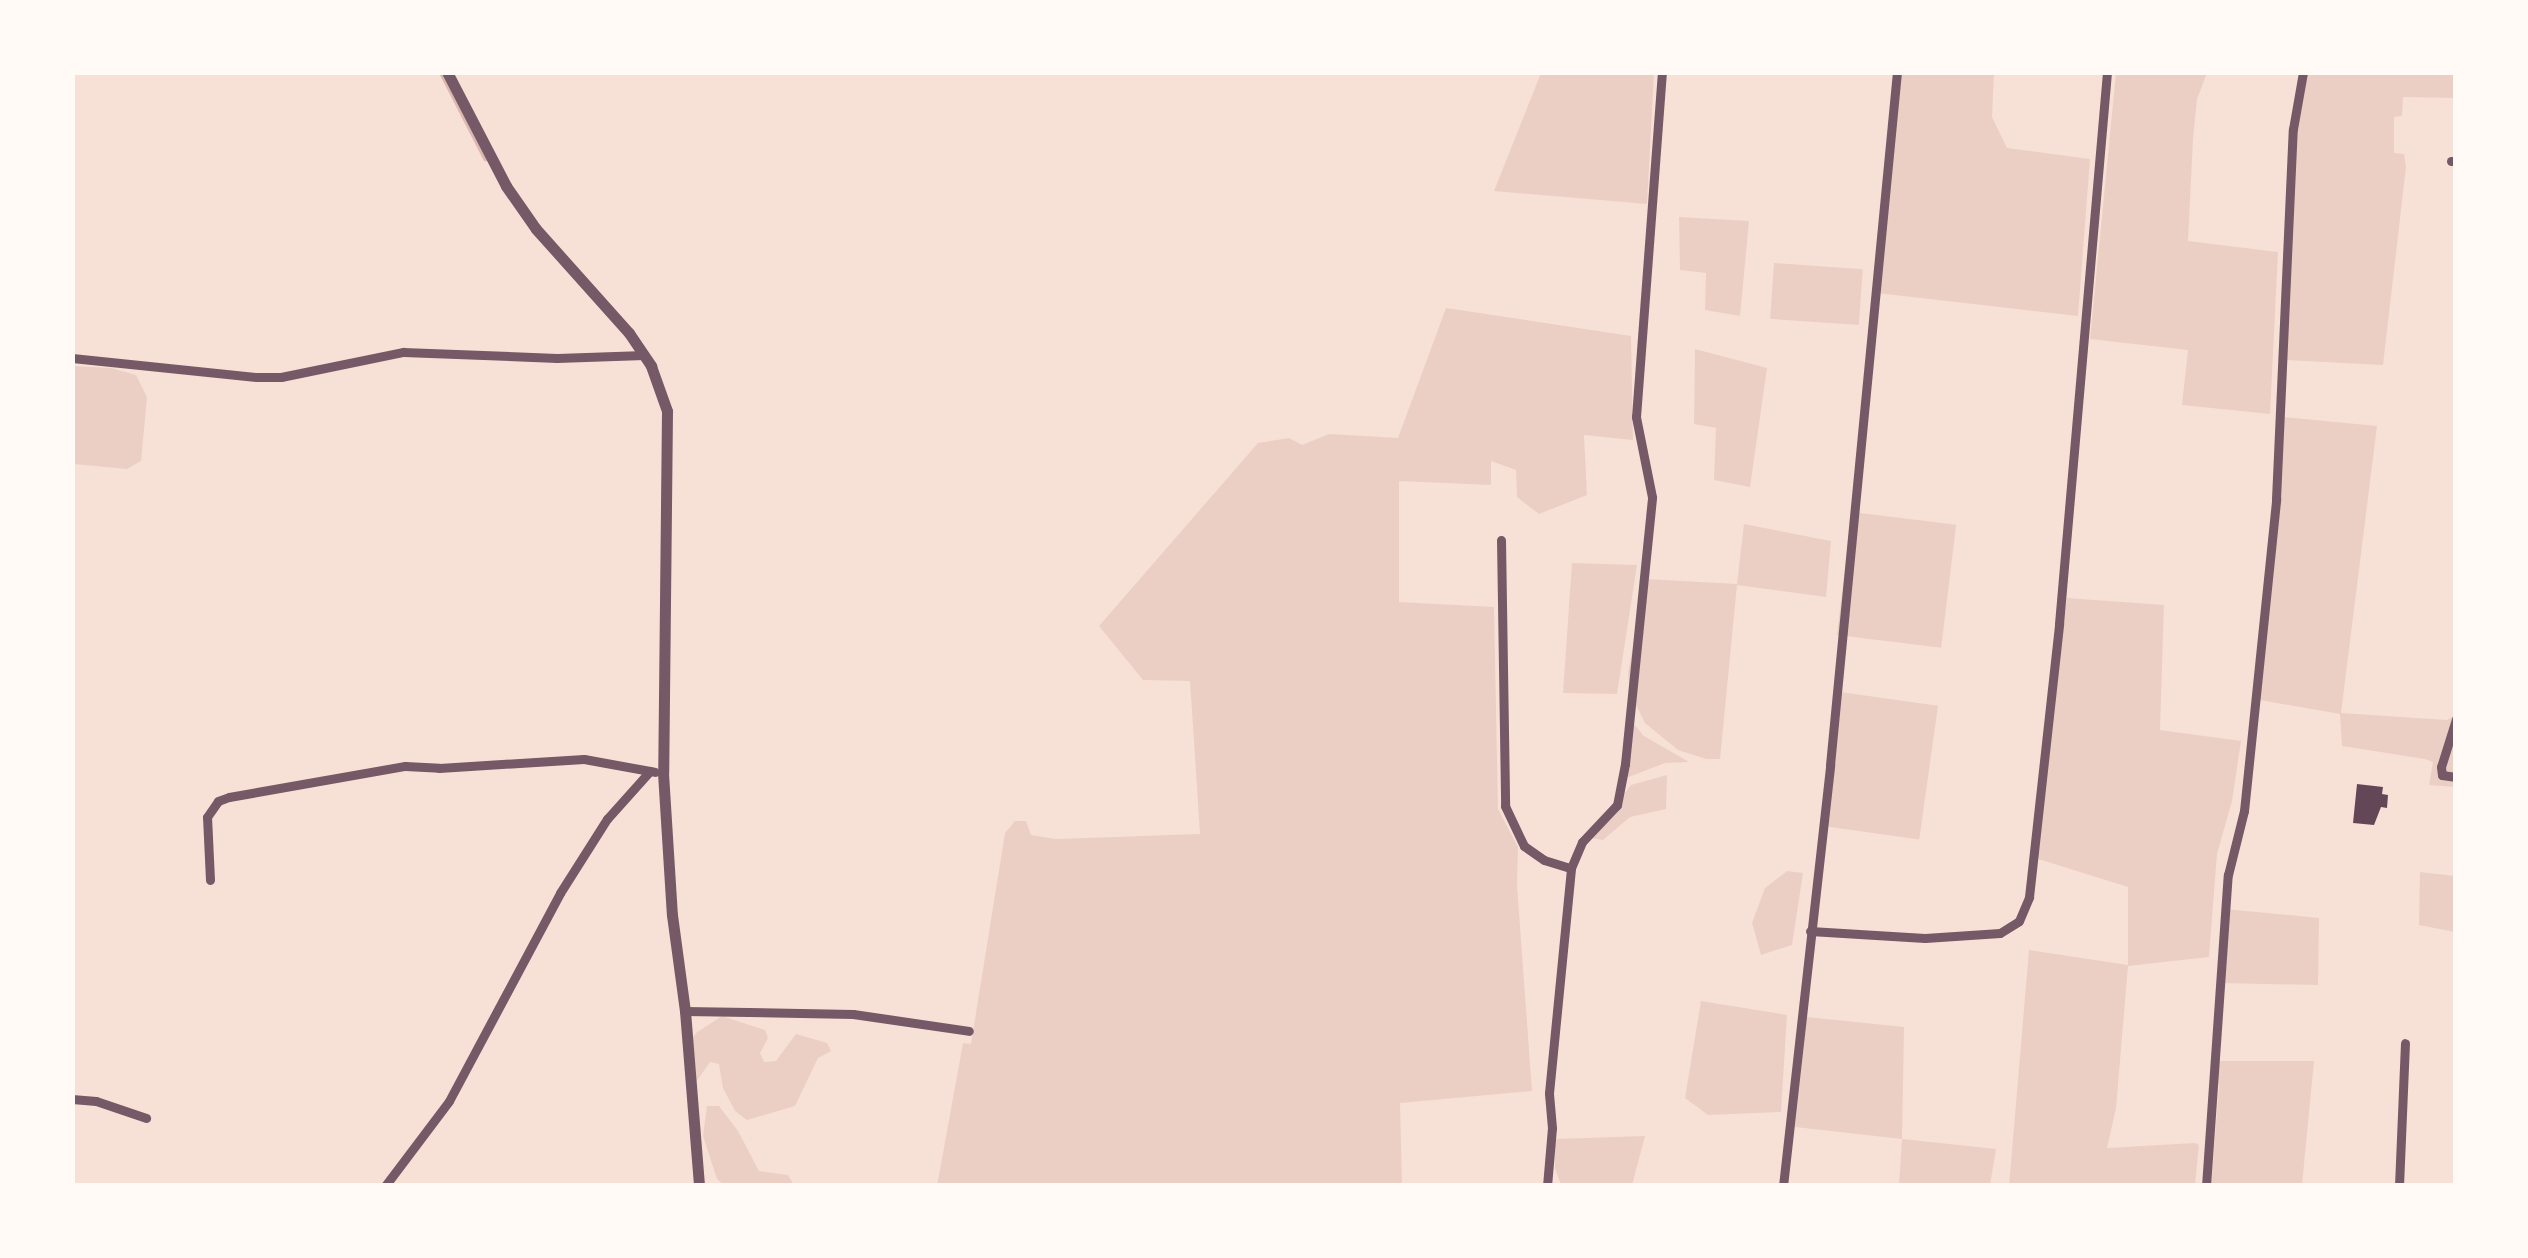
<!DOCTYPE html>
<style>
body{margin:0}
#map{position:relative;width:2528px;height:1258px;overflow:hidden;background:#f7e1d7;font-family:"Roboto Condensed",sans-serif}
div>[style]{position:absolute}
.green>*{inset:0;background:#ebcfc5;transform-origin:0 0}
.stream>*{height:5px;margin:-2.5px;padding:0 2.5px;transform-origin:2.5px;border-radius:2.5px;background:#dcb8b0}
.building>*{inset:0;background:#644757}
.minor>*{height:9px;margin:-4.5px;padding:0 4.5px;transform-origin:4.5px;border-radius:4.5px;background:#755966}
.tertiary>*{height:11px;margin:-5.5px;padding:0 5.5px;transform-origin:5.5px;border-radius:5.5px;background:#755966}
span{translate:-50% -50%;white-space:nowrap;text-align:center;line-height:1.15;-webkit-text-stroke:8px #fffaf5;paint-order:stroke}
.frame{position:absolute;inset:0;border:75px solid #fffaf5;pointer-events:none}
</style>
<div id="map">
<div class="green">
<i style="clip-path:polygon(1541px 73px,1654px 73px,1647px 204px,1494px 191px)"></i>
<i style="clip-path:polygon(1898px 73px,1994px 73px,1992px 117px,2007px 148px,2090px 159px,2078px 316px,1877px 293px)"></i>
<i style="clip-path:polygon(2116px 73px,2207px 73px,2197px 99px,2193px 139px,2188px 241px,2278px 252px,2270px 414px,2182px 405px,2188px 350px,2090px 339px)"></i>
<i style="clip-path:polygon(2306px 73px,2455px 73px,2455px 98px,2403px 97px,2402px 116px,2394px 117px,2394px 153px,2404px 154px,2406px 167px,2383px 365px,2286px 360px,2291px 151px)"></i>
<i style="clip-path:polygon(1679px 217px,1749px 221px,1740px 316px,1705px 310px,1706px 273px,1680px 270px)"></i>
<i style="left:1774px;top:263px;width:89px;height:56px;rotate:4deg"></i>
<i style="clip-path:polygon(1446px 308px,1631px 336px,1633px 440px,1584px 435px,1587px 495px,1539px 514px,1517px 497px,1516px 470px,1491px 461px,1491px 485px,1399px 481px,1399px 602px,1494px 607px,1498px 809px,1518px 847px,1517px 885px,1532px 1091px,1400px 1103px,1402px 1185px,937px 1186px,963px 1043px,971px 1044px,1005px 833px,1015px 821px,1026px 821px,1031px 835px,1056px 839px,1200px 834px,1190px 681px,1143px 680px,1099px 626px,1258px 443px,1289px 438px,1302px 445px,1329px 434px,1398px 438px)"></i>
<i style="clip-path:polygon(1695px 349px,1767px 368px,1750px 487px,1714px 480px,1716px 428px,1694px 424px)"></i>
<i style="clip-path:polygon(73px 366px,111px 368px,136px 375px,147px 397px,141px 461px,127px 469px,73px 464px)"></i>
<i style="clip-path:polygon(2284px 417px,2377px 426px,2341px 713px,2447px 720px,2455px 715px,2455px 787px,2429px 785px,2433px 762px,2425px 759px,2342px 746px,2340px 714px,2260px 700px)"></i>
<i style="left:1852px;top:512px;width:105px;height:124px;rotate:7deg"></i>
<i style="clip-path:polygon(1744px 524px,1831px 541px,1826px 597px,1737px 585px,1720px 759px,1706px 759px,1678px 750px,1645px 723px,1630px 693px,1628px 673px,1646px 579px,1737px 584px)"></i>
<i style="clip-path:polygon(1572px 563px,1637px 565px,1617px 694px,1563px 693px)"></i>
<i style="clip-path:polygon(2067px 598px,2164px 605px,2160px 730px,2241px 741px,2232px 801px,2217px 854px,2209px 957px,2128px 966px,2116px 1108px,2107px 1148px,2195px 1143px,2199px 1145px,2195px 1185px,2009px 1186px,2029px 950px,2128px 965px,2128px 887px,2035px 858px)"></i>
<i style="left:1840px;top:692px;width:99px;height:135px;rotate:8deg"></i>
<i style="clip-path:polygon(1626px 715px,1644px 736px,1689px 762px,1665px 763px,1626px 778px)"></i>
<i style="clip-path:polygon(1667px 775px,1666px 809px,1630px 817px,1603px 840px,1589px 838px,1631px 785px)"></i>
<i style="clip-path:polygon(1787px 871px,1803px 873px,1792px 945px,1761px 955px,1752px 923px,1765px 888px)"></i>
<i style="clip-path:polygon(2420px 872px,2455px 876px,2455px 932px,2419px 925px)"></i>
<i style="clip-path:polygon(2225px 909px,2319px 918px,2318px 985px,2219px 983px)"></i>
<i style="clip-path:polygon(1701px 1001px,1787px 1015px,1781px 1112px,1708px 1115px,1685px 1098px)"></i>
<i style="clip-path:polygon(722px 1016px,765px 1030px,768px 1038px,760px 1053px,764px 1062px,776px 1061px,796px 1034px,827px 1043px,831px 1051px,818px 1058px,795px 1106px,747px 1120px,735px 1111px,723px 1088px,719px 1064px,710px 1062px,694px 1085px,687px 1047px,696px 1033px)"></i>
<i style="clip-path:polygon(1807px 1017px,1904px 1027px,1902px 1139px,1996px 1149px,1990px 1185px,1899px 1185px,1902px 1139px,1795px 1127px)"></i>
<i style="clip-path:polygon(2217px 1061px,2314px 1061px,2302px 1185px,2211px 1186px,2219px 1087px)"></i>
<i style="clip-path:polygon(707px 1106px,719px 1106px,738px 1131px,759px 1171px,788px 1175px,794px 1185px,724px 1185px,717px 1179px,703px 1136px)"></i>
<i style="clip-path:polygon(1645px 1136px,1632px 1185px,1561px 1185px,1555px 1168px,1555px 1139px)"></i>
</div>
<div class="stream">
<i style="left:441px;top:72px;width:97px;rotate:62.9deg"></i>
</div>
<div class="building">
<i style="clip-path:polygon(2357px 784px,2383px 787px,2382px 794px,2388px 795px,2387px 808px,2381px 807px,2374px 825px,2353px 823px)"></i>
</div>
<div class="minor">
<i style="left:2451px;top:161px;width:5px"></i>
<i style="left:72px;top:358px;width:186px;rotate:5.9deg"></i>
<i style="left:257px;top:377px;width:24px"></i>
<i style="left:281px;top:377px;width:125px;rotate:-11.6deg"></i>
<i style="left:403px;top:352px;width:154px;rotate:2.2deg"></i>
<i style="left:557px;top:358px;width:87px;rotate:-2deg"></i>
<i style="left:1501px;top:540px;width:266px;rotate:89.1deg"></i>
<i style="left:1505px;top:806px;width:44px;rotate:64.6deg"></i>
<i style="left:1524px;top:846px;width:24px;rotate:35deg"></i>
<i style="left:1544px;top:860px;width:28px;rotate:17deg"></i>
<i style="left:2456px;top:719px;width:50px;rotate:107.4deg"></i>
<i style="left:2441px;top:767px;width:8px;rotate:83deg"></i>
<i style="left:2442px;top:775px;width:14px;rotate:8deg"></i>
<i style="left:210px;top:880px;width:63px;rotate:-92.7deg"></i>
<i style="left:207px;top:817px;width:19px;rotate:-55deg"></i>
<i style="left:218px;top:801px;width:12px;rotate:-20deg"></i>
<i style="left:229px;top:797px;width:179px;rotate:-10deg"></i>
<i style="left:405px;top:766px;width:34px;rotate:3deg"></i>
<i style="left:439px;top:768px;width:145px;rotate:-3.6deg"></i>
<i style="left:584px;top:759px;width:67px;rotate:10.3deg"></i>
<i style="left:1810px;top:931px;width:115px;rotate:3.5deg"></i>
<i style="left:1925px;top:938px;width:75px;rotate:-3.8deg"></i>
<i style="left:2000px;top:933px;width:22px;rotate:-32deg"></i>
<i style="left:2019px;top:921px;width:26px;rotate:-67deg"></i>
<i style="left:2029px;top:897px;width:275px;rotate:-83.7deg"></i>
<i style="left:2059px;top:624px;width:554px;rotate:-85.03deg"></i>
<i style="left:685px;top:1011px;width:168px;rotate:1deg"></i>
<i style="left:853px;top:1014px;width:117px;rotate:8.3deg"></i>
<i style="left:72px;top:1099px;width:24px;rotate:5deg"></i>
<i style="left:96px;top:1101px;width:53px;rotate:18.8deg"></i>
<i style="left:385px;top:1186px;width:106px;rotate:-53deg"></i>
<i style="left:449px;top:1101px;width:236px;rotate:-61.9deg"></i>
<i style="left:560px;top:893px;width:88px;rotate:-57.6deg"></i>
<i style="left:607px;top:819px;width:64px;rotate:-48.1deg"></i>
<i style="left:650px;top:771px;width:5px;rotate:11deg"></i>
<i style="left:1547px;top:1186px;width:58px;rotate:-85.1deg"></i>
<i style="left:1552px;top:1128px;width:35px;rotate:-95deg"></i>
<i style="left:1549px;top:1093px;width:226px;rotate:-84.4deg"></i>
<i style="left:1571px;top:868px;width:28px;rotate:-67deg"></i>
<i style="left:1582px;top:842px;width:51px;rotate:-46.6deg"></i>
<i style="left:1617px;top:805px;width:42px;rotate:-79deg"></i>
<i style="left:1625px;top:764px;width:268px;rotate:-84.2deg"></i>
<i style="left:1652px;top:497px;width:82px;rotate:-101.3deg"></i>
<i style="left:1636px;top:417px;width:346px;rotate:-85.7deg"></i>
<i style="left:1783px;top:1186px;width:424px;rotate:-83.6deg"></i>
<i style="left:1830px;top:765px;width:696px;rotate:-84.48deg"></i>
<i style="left:2206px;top:1186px;width:312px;rotate:-86deg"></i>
<i style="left:2228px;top:875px;width:66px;rotate:-76deg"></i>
<i style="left:2244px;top:811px;width:314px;rotate:-84.1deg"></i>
<i style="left:2276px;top:499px;width:370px;rotate:-87.4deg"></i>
<i style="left:2293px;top:129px;width:58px;rotate:-80deg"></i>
<i style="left:2399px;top:1186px;width:143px;rotate:-87.6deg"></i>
</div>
<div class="tertiary">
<i style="left:447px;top:72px;width:128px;rotate:62.6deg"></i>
<i style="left:506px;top:186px;width:52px;rotate:55.1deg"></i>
<i style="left:536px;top:229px;width:140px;rotate:48.2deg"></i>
<i style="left:629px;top:333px;width:40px;rotate:56deg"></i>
<i style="left:651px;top:366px;width:48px;rotate:70.4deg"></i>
<i style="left:667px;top:411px;width:362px;rotate:90.6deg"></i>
<i style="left:663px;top:773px;width:142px;rotate:86.4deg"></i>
<i style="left:672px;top:915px;width:97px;rotate:82.3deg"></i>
<i style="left:685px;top:1011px;width:176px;rotate:85.4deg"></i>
</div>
<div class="frame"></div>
</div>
